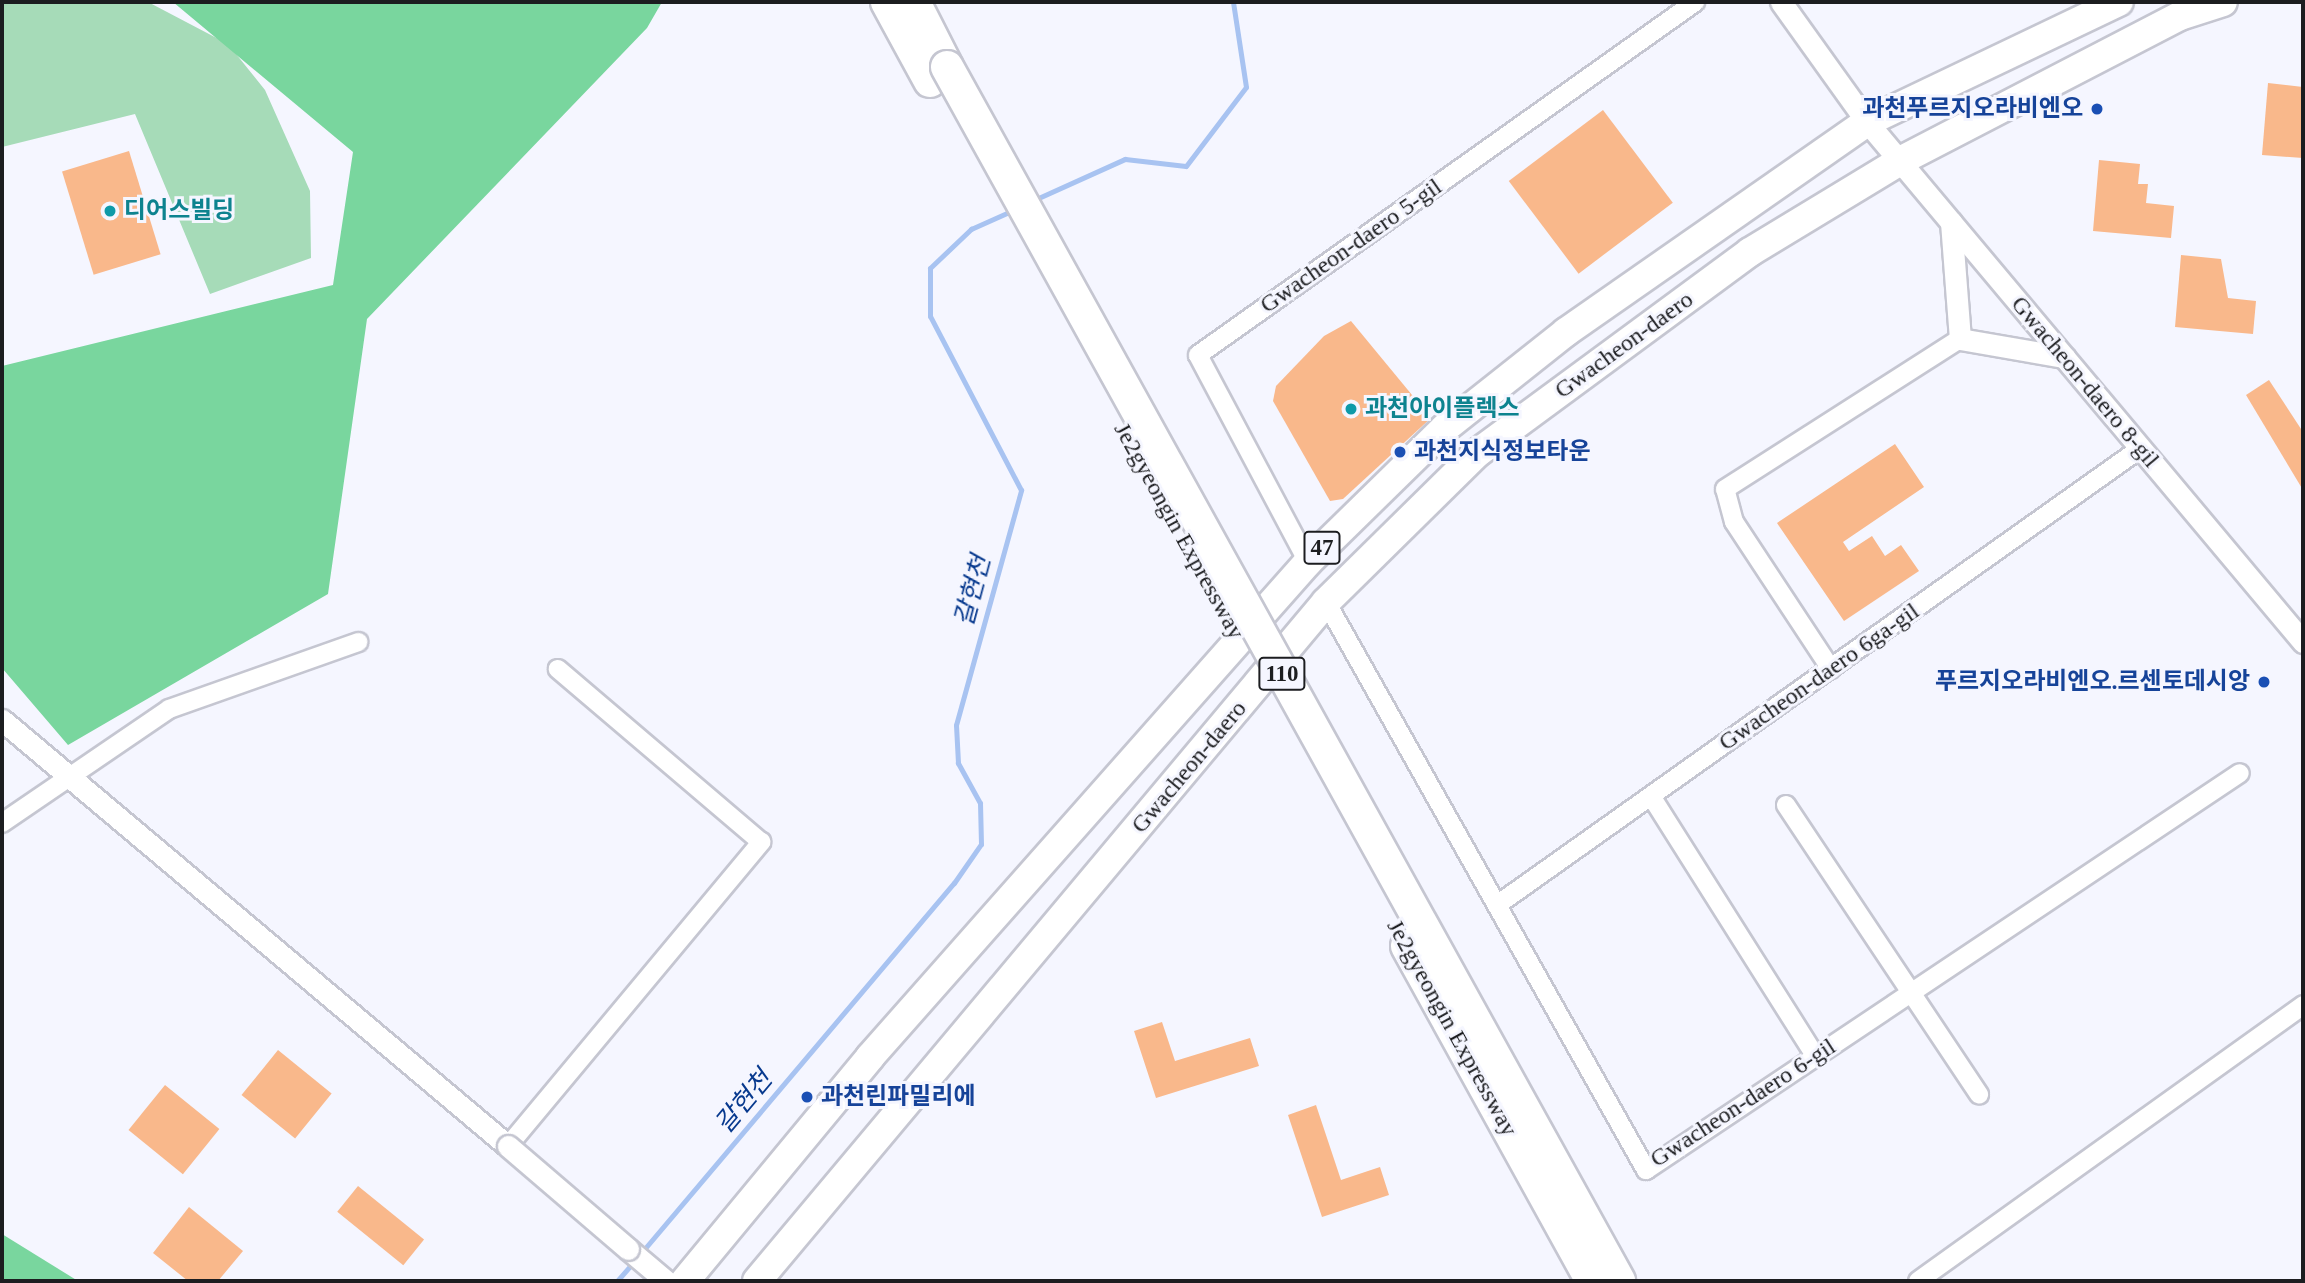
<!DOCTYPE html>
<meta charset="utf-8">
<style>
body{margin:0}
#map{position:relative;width:2305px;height:1283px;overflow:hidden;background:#f5f6ff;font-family:"Times New Roman","Noto Sans KR",serif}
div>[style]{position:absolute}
.green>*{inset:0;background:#a6dbb8}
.forest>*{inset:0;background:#79d69e}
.stream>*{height:5px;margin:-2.5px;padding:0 2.5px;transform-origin:2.5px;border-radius:2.5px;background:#a8c3f1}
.building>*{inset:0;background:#f9b88b;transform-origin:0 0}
.roads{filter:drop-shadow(2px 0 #c5c6d1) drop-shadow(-2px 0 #c5c6d1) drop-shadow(0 2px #c5c6d1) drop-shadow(0 -2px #c5c6d1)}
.minor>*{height:18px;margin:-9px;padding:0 9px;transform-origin:9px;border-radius:9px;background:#fff}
.tertiary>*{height:21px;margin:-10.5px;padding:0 10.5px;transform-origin:10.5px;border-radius:10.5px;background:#fff}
.primary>*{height:28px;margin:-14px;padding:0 14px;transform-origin:14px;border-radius:14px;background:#fff}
.motorway>*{height:32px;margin:-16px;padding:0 16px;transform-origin:16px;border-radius:16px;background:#fff}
.bridges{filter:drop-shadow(2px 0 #c5c6d1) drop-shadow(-2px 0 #c5c6d1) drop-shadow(0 2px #c5c6d1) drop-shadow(0 -2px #c5c6d1)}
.tertiary-bridge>*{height:21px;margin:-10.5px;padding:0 10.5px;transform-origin:10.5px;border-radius:10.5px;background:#fff}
.motorway-bridge>*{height:32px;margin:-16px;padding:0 16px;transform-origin:16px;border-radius:16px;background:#fff}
.dots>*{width:19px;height:19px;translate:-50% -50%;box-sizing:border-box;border:4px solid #f5f6ff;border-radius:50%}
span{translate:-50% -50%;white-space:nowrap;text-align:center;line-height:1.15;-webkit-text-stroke:6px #f5f6ff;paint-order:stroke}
.shield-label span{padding:2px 5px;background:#f5f6ff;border:2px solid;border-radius:5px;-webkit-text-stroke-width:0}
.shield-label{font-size:23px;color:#1c1d20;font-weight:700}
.transit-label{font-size:24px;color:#164399;font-weight:700}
.right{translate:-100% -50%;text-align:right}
.left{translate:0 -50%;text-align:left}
.culture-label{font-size:24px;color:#0d838f;font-weight:700}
.street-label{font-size:24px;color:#1c1d20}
.water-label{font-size:26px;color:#07398e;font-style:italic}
.frame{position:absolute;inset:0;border:4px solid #1c1d20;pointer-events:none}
</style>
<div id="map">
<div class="green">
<i style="clip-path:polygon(2px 2px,148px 2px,228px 44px,265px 90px,310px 191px,311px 258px,210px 294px,135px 114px,2px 147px)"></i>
</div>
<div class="forest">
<i style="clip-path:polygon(173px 2px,662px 2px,647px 28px,367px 319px,328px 594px,68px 745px,2px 668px,2px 366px,333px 285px,353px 152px)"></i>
<i style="clip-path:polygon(2px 1234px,78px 1281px,2px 1281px)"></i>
</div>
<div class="stream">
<i style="left:1034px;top:200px;width:100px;rotate:-24.3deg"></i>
<i style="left:1125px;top:159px;width:61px;rotate:6.5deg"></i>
<i style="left:1186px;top:166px;width:99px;rotate:-52.8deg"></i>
<i style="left:1246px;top:87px;width:86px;rotate:-98.7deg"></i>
<i style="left:641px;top:1253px;width:485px;rotate:-49.8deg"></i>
<i style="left:954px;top:883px;width:47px;rotate:-55.3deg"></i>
<i style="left:981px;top:844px;width:41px;rotate:-91.4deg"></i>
<i style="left:980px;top:803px;width:46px;rotate:-118.8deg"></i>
<i style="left:958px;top:763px;width:38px;rotate:-93deg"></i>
<i style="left:956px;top:725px;width:244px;rotate:-74.5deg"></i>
<i style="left:1021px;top:490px;width:196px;rotate:-117.6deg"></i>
<i style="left:930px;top:316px;width:48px;rotate:-90deg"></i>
<i style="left:930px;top:268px;width:57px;rotate:-43.6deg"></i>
<i style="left:971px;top:229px;width:49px;rotate:-24deg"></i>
<i style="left:617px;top:1281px;width:28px;rotate:-49deg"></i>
</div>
<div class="building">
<i style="clip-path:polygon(2268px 83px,2303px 87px,2303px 158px,2262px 155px)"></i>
<i style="left:1603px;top:110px;width:116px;height:118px;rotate:53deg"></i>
<i style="left:129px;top:151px;width:108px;height:70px;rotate:73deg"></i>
<i style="clip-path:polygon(2099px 160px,2140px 164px,2138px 184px,2148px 184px,2146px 203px,2174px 206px,2171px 238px,2093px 231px)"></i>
<i style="clip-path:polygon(2181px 255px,2221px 259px,2228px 298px,2256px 301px,2253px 334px,2175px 327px)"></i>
<i style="clip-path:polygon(1351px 321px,1431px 418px,1343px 499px,1330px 501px,1273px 401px,1276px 386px,1324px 336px)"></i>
<i style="clip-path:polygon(2269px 380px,2303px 432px,2303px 490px,2246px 395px)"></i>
<i style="clip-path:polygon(1895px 444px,1924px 487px,1843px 542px,1849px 551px,1872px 536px,1885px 556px,1901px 545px,1919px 571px,1844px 621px,1777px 523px)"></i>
<i style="clip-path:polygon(1162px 1022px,1175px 1061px,1250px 1038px,1259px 1066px,1156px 1098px,1134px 1031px)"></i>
<i style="left:278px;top:1050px;width:69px;height:58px;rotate:39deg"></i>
<i style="left:165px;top:1085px;width:70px;height:58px;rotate:39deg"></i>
<i style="clip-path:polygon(1316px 1105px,1341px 1180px,1380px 1167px,1389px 1195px,1322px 1217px,1288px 1115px)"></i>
<i style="left:358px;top:1186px;width:85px;height:33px;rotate:39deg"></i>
<i style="clip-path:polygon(189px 1207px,243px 1251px,218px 1281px,188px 1281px,153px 1253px)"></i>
</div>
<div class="roads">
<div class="minor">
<i style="left:1308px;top:562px;width:234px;rotate:-118deg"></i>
<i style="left:1198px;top:355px;width:610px;rotate:-35.38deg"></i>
<i style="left:1326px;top:602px;width:652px;rotate:60.6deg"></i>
<i style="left:1646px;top:1170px;width:714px;rotate:-33.76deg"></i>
<i style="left:1831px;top:669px;width:176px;rotate:-123.4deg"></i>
<i style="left:1734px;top:522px;width:34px;rotate:-105deg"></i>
<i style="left:1725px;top:489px;width:279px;rotate:-32.6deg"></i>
<i style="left:1651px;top:796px;width:309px;rotate:57.7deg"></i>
<i style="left:1786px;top:805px;width:348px;rotate:56.3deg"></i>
<i style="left:2px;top:823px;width:202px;rotate:-34.3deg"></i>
<i style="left:169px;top:709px;width:201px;rotate:-19.5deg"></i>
<i style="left:1497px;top:905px;width:790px;rotate:-35.36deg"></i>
<i style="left:508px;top:1146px;width:396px;rotate:-50.2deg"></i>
<i style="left:761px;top:842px;width:267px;rotate:-139.6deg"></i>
<i style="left:1918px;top:1281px;width:474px;rotate:-35.6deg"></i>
</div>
<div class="tertiary">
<i style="left:1781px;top:2px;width:148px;rotate:54.4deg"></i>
<i style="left:1867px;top:122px;width:679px;rotate:50.02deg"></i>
<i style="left:1951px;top:222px;width:117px;rotate:85.6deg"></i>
<i style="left:1960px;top:339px;width:106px;rotate:9.8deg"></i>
<i style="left:2px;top:720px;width:661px;rotate:40.09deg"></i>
<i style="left:628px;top:1249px;width:50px;rotate:40.1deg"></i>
</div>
<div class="primary">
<i style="left:685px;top:1281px;width:291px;rotate:-50.4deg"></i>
<i style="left:870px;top:1057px;width:661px;rotate:-48.5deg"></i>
<i style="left:1308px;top:562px;width:192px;rotate:-44.4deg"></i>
<i style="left:1445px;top:428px;width:154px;rotate:-38.4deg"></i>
<i style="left:1566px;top:332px;width:367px;rotate:-34.9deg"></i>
<i style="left:1867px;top:122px;width:279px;rotate:-25.5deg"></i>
<i style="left:757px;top:1281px;width:886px;rotate:-50.04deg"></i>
<i style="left:1326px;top:602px;width:211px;rotate:-44.6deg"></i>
<i style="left:1476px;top:454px;width:340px;rotate:-36.4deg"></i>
<i style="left:1750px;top:252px;width:175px;rotate:-31.2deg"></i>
<i style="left:1900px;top:161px;width:315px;rotate:-27.4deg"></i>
<i style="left:2180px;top:16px;width:45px;rotate:-18deg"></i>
</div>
<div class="motorway">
<i style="left:887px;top:2px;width:90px;rotate:61.4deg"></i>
<i style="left:914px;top:2px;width:73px;rotate:63.1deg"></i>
</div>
</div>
<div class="bridges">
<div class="tertiary-bridge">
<i style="left:508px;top:1146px;width:158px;rotate:40.6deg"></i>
</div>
<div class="motorway-bridge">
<i style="left:947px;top:67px;width:1388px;rotate:61.03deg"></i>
<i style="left:1407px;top:946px;width:383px;rotate:61.1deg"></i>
</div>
</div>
<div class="dots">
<i style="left:2097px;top:109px;background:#1a4fb4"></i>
<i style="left:110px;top:211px;background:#0f9aa8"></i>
<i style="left:1351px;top:409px;background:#0f9aa8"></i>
<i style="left:1400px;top:452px;background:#1a4fb4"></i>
<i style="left:2264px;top:682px;background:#1a4fb4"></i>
<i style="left:807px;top:1097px;background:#1a4fb4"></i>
</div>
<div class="shield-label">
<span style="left:1322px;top:548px">47</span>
<span style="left:1282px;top:674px">110</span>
</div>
<div class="transit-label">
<span class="right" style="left:2083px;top:109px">과천푸르지오라비엔오</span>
<span class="left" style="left:1414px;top:452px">과천지식정보타운</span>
<span class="right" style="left:2250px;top:682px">푸르지오라비엔오.르센토데시앙</span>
<span class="left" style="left:821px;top:1097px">과천린파밀리에</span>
</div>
<div class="culture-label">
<span class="left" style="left:124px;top:211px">디어스빌딩</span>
<span class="left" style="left:1365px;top:409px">과천아이플렉스</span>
</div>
<div class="street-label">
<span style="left:1351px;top:246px;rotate:-35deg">Gwacheon-daero 5-gil</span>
<span style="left:1624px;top:345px;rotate:-36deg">Gwacheon-daero</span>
<span style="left:2085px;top:382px;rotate:50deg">Gwacheon-daero 8-gil</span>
<span style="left:1179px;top:531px;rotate:61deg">Je2gyeongin Expressway</span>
<span style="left:1819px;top:677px;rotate:-35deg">Gwacheon-daero 6ga-gil</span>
<span style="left:1189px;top:767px;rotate:-50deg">Gwacheon-daero</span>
<span style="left:1452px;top:1028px;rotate:61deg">Je2gyeongin Expressway</span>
<span style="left:1743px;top:1103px;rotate:-33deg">Gwacheon-daero 6-gil</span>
</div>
<div class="water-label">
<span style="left:973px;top:591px;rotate:-75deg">갈현천</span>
<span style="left:744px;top:1102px;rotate:-50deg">갈현천</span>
</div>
<div class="frame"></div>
</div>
